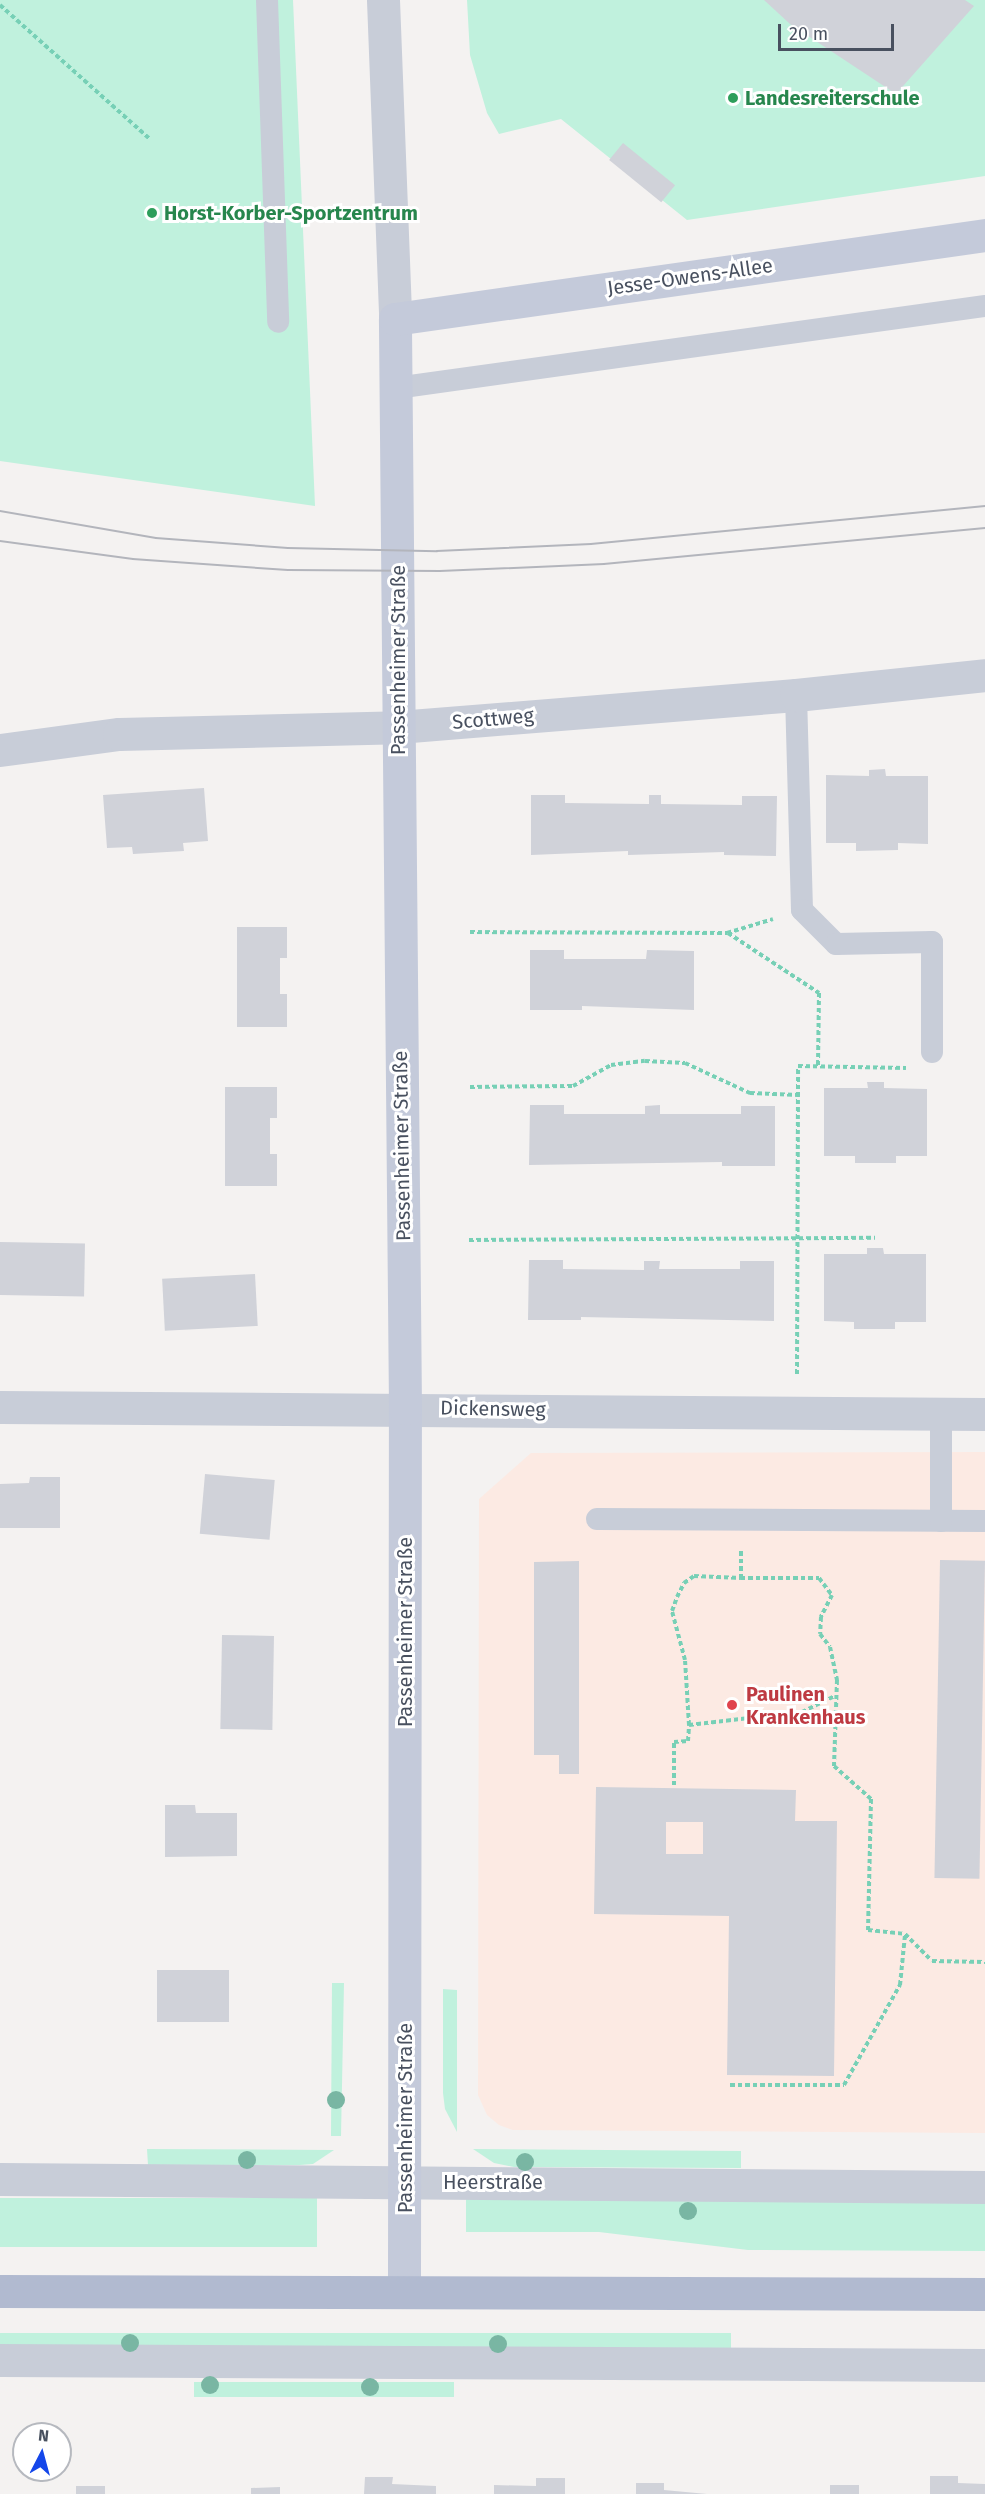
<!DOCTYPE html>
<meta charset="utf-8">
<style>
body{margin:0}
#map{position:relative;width:985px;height:2494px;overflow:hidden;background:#f4f2f1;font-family:"Fira Sans",sans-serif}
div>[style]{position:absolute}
.medical>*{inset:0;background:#fceae3}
.green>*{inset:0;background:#c0f1dd;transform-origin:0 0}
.building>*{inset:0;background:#d0d2d9;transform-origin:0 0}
.path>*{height:4px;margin-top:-2px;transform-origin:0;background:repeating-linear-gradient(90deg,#77d0b6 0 4.5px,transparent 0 7.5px)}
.lane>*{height:22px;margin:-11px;padding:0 11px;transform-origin:11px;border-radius:11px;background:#c8cdd8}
.street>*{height:33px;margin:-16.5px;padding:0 16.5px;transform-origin:16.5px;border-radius:16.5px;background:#c8cdd8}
.secondary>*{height:33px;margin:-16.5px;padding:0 16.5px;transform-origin:16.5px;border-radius:16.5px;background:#c4cada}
.primary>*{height:33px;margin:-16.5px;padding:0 16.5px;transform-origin:16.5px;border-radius:16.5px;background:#b1bad0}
.tram>*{height:1.5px;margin:-0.75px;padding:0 0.75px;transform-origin:0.75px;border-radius:0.75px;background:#b3b5bc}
.trees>*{width:18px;height:18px;margin:-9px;border-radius:50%;background:#79b6a3}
.dots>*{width:16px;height:16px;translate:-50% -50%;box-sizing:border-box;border:3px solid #fff;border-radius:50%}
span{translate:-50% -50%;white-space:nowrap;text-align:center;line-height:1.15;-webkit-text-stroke:6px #fff;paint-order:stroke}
.leisure-label{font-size:20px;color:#27864d;font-weight:700}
.left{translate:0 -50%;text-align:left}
.street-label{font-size:20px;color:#48505f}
.health-label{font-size:20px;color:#be3a42;font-weight:700}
.north{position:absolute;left:12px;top:2422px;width:60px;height:60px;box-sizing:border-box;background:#fff;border:2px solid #b6b9bf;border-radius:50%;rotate:6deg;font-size:16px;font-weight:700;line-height:24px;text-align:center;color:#48505f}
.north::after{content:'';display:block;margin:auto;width:21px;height:27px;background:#1547ea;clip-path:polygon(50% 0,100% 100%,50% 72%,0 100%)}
.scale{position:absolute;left:778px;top:24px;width:116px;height:27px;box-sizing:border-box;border:3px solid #48505f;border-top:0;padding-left:8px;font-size:18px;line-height:21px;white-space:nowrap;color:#48505f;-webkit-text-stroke:4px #fff;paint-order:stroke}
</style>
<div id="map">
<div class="medical">
<i style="clip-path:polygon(985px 1452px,985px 2133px,513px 2130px,499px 2125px,487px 2115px,478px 2095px,479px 1499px,531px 1453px)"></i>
</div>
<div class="green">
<i style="clip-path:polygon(0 0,293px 0,315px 506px,0 461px)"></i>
<i style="clip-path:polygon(467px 0,985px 0,985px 176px,687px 220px,561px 119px,499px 134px,487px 113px,470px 55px)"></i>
<i style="clip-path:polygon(332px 1983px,344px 1983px,341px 2136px,331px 2136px)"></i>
<i style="clip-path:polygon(443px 1989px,457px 1990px,457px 2132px,445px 2109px,443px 2093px)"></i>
<i style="clip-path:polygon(147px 2149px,334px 2150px,313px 2164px,300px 2165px,148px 2165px)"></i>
<i style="clip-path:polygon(473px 2149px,741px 2151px,741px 2168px,514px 2167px,494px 2163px)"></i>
<i style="left:0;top:2198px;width:317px;height:49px"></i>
<i style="clip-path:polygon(466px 2198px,985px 2200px,985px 2251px,748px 2250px,599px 2232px,466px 2232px)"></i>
<i style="left:0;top:2333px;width:731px;height:15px"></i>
<i style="left:194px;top:2382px;width:260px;height:15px"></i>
</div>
<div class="building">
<i style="clip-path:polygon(764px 0,965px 0,974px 6px,896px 94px,790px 24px)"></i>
<i style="left:623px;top:143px;width:67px;height:22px;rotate:39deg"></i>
<i style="clip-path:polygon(885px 769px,886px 776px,928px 776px,928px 844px,898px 843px,898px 850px,856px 851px,856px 843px,826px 843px,826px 775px,869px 776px,869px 770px)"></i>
<i style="clip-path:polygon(204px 788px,208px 841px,183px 843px,184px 851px,133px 854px,132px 847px,107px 848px,103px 795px)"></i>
<i style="clip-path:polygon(531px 795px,565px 795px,565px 803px,649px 804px,649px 795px,661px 795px,661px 804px,742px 805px,742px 796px,777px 796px,776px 856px,724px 855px,724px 852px,628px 855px,628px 851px,531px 855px)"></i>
<i style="clip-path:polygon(237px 927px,287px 927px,287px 958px,280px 958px,280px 994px,287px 994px,287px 1027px,237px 1027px)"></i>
<i style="clip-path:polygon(530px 950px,564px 950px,564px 959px,646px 959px,647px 950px,694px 951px,694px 1010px,582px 1006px,582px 1010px,530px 1010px)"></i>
<i style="clip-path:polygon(867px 1082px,884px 1082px,884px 1088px,927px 1089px,927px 1156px,896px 1156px,896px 1163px,855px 1163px,855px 1156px,824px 1156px,824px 1088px,868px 1088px)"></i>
<i style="clip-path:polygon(225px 1087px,277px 1087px,277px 1118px,270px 1118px,270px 1154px,277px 1154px,277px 1186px,225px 1186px)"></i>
<i style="clip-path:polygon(530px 1105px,564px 1105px,564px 1114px,645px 1114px,645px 1106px,660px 1105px,660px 1114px,741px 1114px,741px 1106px,775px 1106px,775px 1166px,722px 1166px,722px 1162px,529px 1165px)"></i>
<i style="left:0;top:1242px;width:85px;height:53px;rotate:1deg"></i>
<i style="clip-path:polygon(867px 1248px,883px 1248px,884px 1254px,926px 1254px,926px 1322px,895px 1322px,895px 1329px,854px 1329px,854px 1322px,824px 1321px,824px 1254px,867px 1254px)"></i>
<i style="clip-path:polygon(529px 1260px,563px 1260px,563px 1269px,644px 1270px,644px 1261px,660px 1261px,659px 1269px,740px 1269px,740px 1261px,774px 1261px,774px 1321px,581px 1317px,581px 1320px,528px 1320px)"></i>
<i style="left:255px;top:1274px;width:52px;height:93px;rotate:87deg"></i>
<i style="left:205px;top:1474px;width:70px;height:60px;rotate:5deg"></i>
<i style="clip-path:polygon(30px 1477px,60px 1477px,60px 1528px,0 1528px,0 1484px,29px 1483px)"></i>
<i style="left:940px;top:1560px;width:45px;height:318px;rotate:1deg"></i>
<i style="clip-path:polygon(579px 1561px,579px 1774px,559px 1774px,559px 1755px,534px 1755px,534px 1562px)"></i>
<i style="left:222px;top:1635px;width:52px;height:94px;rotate:1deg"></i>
<i style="clip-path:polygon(evenodd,596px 1787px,796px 1790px,795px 1821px,837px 1821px,834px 2076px,727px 2075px,729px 1916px,594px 1914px,596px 1787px,666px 1822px,703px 1822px,703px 1854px,666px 1854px,666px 1822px)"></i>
<i style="clip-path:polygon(165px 1805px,195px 1805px,196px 1813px,237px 1813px,237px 1856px,165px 1857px)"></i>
<i style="left:157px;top:1970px;width:72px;height:52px"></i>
<i style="clip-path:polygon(930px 2476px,958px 2476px,958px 2483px,985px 2484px,985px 2494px,930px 2494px)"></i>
<i style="clip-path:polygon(365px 2477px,393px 2477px,392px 2484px,436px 2486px,436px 2494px,364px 2494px)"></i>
<i style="clip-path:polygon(536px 2478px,565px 2478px,565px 2494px,494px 2494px,494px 2485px,536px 2486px)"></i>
<i style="clip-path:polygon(636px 2483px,664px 2483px,664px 2490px,707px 2494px,636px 2494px)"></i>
<i style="left:830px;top:2485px;width:29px;height:9px"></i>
<i style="left:76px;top:2486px;width:29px;height:8px"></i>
<i style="clip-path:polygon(280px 2487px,280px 2494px,251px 2494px,251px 2488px)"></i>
</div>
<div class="path">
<i style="left:0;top:5px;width:201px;rotate:41.8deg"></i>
<i style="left:470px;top:932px;width:257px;rotate:0.2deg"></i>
<i style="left:727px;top:933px;width:48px;rotate:-16.9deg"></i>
<i style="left:728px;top:933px;width:109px;rotate:33.4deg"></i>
<i style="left:819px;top:993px;width:74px;rotate:90.8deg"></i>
<i style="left:470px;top:1087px;width:103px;rotate:-0.6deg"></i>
<i style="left:573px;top:1086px;width:43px;rotate:-28.9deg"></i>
<i style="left:611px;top:1065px;width:34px;rotate:-7deg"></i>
<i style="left:645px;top:1061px;width:40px;rotate:2.9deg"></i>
<i style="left:685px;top:1063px;width:72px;rotate:24.8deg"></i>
<i style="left:750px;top:1093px;width:48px;rotate:2.4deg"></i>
<i style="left:469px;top:1240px;width:406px;rotate:-0.3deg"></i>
<i style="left:797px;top:1374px;width:308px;rotate:-89.8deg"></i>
<i style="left:798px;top:1066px;width:108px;rotate:1.1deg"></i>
<i style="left:741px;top:1551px;width:27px;rotate:90deg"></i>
<i style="left:741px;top:1578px;width:78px"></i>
<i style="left:819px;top:1578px;width:21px;rotate:53deg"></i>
<i style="left:832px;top:1595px;width:25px;rotate:117deg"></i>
<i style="left:821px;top:1617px;width:17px;rotate:93deg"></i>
<i style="left:820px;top:1634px;width:16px;rotate:52deg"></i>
<i style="left:830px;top:1647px;width:34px;rotate:78deg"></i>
<i style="left:837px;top:1680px;width:86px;rotate:92deg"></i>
<i style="left:834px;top:1766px;width:50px;rotate:41.7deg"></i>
<i style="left:871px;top:1799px;width:131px;rotate:91.3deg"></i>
<i style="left:868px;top:1930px;width:37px;rotate:6deg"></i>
<i style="left:905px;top:1934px;width:38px;rotate:45deg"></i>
<i style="left:932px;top:1961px;width:53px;rotate:1.1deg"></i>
<i style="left:689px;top:1725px;width:65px;rotate:-93.5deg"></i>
<i style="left:685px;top:1660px;width:51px;rotate:-104.9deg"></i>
<i style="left:672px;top:1611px;width:15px;rotate:-70deg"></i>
<i style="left:677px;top:1597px;width:16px;rotate:-63deg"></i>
<i style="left:684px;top:1583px;width:12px;rotate:-35deg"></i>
<i style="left:694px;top:1576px;width:47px;rotate:2.4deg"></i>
<i style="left:674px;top:1785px;width:43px;rotate:-90deg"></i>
<i style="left:674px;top:1742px;width:14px;rotate:-4deg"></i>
<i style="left:688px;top:1741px;width:16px;rotate:-86deg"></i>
<i style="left:689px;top:1725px;width:114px;rotate:-6.6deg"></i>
<i style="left:802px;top:1712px;width:37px;rotate:-26deg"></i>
<i style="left:730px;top:2085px;width:114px"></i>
<i style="left:844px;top:2085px;width:115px;rotate:-60.8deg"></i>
<i style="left:900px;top:1985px;width:50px;rotate:-84.3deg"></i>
</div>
<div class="lane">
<i style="left:267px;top:0;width:322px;rotate:88deg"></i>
<i style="left:396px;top:388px;width:595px;rotate:-7.93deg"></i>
<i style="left:796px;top:695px;width:215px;rotate:88.4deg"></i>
<i style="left:802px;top:910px;width:48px;rotate:45deg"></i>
<i style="left:836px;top:944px;width:96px;rotate:-1.2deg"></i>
<i style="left:932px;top:942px;width:110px;rotate:90deg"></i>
<i style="left:597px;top:1519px;width:388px;rotate:0.3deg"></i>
<i style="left:941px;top:1521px;width:108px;rotate:-90deg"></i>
</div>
<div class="street">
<i style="left:383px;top:0;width:319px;rotate:87.8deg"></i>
<i style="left:0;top:750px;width:120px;rotate:-7.7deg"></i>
<i style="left:119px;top:734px;width:279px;rotate:-1.4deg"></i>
<i style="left:398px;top:727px;width:399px;rotate:-4.6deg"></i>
<i style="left:796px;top:695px;width:190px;rotate:-6deg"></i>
<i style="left:0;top:1407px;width:985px;rotate:0.41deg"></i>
<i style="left:0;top:2179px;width:985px;rotate:0.47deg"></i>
<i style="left:0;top:2360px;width:985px;rotate:0.29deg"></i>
</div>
<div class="secondary">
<i style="left:404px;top:2291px;width:883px;rotate:-89.94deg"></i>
<i style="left:405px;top:1408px;width:1089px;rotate:-90.53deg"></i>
<i style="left:395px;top:319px;width:596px;rotate:-8.1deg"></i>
</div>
<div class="primary">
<i style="left:0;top:2291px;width:985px;rotate:0.17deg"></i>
</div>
<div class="tram">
<i style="left:0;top:511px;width:158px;rotate:9.8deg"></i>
<i style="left:156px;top:538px;width:132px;rotate:4.3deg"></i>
<i style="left:288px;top:548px;width:149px;rotate:1.2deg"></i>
<i style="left:437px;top:551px;width:154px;rotate:-2.6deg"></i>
<i style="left:591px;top:544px;width:396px;rotate:-5.5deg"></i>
<i style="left:0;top:541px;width:134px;rotate:7.7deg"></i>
<i style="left:133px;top:559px;width:155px;rotate:4.1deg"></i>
<i style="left:288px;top:570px;width:152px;rotate:0.4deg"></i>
<i style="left:440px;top:571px;width:164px;rotate:-2.4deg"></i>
<i style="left:604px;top:564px;width:383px;rotate:-5.4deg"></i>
</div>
<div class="trees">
<i style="left:336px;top:2100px"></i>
<i style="left:247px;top:2160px"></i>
<i style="left:525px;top:2162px"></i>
<i style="left:688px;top:2211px"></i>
<i style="left:130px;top:2343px"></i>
<i style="left:498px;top:2344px"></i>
<i style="left:210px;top:2385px"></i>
<i style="left:370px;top:2387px"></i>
</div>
<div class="dots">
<i style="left:733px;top:98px;background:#2e9e5b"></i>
<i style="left:152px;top:213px;background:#2e9e5b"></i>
<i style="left:732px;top:1705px;background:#e0444e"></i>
</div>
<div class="leisure-label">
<span class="left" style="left:745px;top:98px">Landesreiterschule</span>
<span class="left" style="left:164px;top:213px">Horst-Korber-Sportzentrum</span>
</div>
<div class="street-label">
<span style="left:690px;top:277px;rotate:-8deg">Jesse-Owens-Allee</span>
<span style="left:398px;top:660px;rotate:-90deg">Passenheimer Straße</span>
<span style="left:493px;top:719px;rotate:-5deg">Scottweg</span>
<span style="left:402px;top:1146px;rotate:-91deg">Passenheimer Straße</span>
<span style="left:493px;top:1409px;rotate:1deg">Dickensweg</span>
<span style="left:405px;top:1632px;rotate:-90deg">Passenheimer Straße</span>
<span style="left:405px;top:2118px;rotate:-90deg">Passenheimer Straße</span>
<span style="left:493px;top:2182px">Heerstraße</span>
</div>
<div class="health-label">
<span class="left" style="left:746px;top:1706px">Paulinen<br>Krankenhaus</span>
</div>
<div class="north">N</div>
<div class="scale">20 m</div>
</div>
